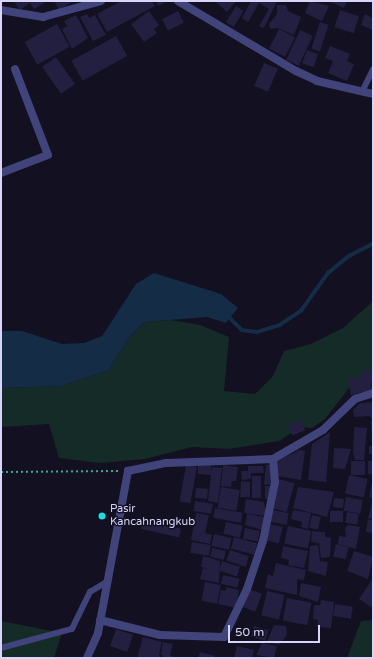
<!DOCTYPE html>
<style>
body{margin:0}
#map{position:relative;width:374px;height:659px;overflow:hidden;background:#121021;font-family:"Varela Round",sans-serif}
div>[style]{position:absolute}
.green>*{inset:0;background:#142b28}
.water>*{inset:0;background:#152c46}
.stream>*{height:3.5px;margin:-1.75px;padding:0 1.75px;transform-origin:1.75px;border-radius:1.75px;background:#152c46}
.building>*{inset:0;background:#231f40;transform-origin:0 0}
.path>*{height:2px;margin-top:-1px;transform-origin:0;background:repeating-linear-gradient(90deg,#3ca798 0 2px,transparent 0 5px)}
.service>*{height:5.5px;margin:-2.75px;padding:0 2.75px;transform-origin:2.75px;border-radius:2.75px;background:#41437b}
.minor>*{height:8px;margin:-4px;padding:0 4px;transform-origin:4px;border-radius:4px;background:#41437b}
.dots>*{width:11px;height:11px;translate:-50% -50%;box-sizing:border-box;border:2px solid #121021;border-radius:50%}
span{translate:-50% -50%;white-space:nowrap;text-align:center;line-height:1.15;-webkit-text-stroke:3px #121021;paint-order:stroke}
.poi-label{font-size:11px;color:#d7d6fa}
.left{translate:0 -50%;text-align:left}
.frame{position:absolute;inset:0;border:2px solid #d7d6fa;pointer-events:none}
.scale{position:absolute;left:228px;top:625px;width:92px;height:18px;box-sizing:border-box;border:2px solid #d7d6fa;border-top:0;padding-left:5px;font-size:12px;line-height:14px;white-space:nowrap;color:#d7d6fa;-webkit-text-stroke:3px #121021;paint-order:stroke}
</style>
<div id="map">
<div class="green">
<i style="clip-path:polygon(373px 301px,373px 382px,350px 387px,325px 419px,312px 428px,300px 427px,279px 441px,229px 449px,192px 447px,145px 459px,100px 463px,59px 458px,49px 424px,1px 427px,1px 388px,61px 386px,109px 370px,130px 336px,144px 322px,171px 320px,200px 325px,229px 337px,224px 391px,255px 394px,273px 376px,284px 351px,311px 344px,343px 328px)"></i>
<i style="clip-path:polygon(373px 620px,373px 658px,347px 658px,361px 621px)"></i>
<i style="clip-path:polygon(1px 621px,62px 633px,54px 658px,1px 658px)"></i>
</div>
<div class="water">
<i style="clip-path:polygon(154px 273px,221px 294px,238px 308px,226px 323px,207px 317px,144px 322px,130px 336px,109px 370px,61px 386px,1px 388px,1px 331px,22px 331px,62px 344px,84px 343px,102px 336px,136px 284px)"></i>
</div>
<div class="stream">
<i style="left:227px;top:315px;width:21px;rotate:45deg"></i>
<i style="left:242px;top:330px;width:15px;rotate:8deg"></i>
<i style="left:257px;top:332px;width:24px;rotate:-17deg"></i>
<i style="left:280px;top:325px;width:25px;rotate:-34deg"></i>
<i style="left:301px;top:311px;width:47px;rotate:-54.6deg"></i>
<i style="left:328px;top:273px;width:27px;rotate:-39deg"></i>
<i style="left:349px;top:256px;width:27px;rotate:-27deg"></i>
</div>
<div class="building">
<i style="clip-path:polygon(14px 1px,43px 1px,44px 3px,34px 9px,30px 3px,20px 10px)"></i>
<i style="clip-path:polygon(54px 1px,73px 1px,59px 10px)"></i>
<i style="clip-path:polygon(121px 1px,152px 1px,155px 6px,107px 32px,97px 14px)"></i>
<i style="clip-path:polygon(156px 1px,164px 1px,164px 3px,158px 6px)"></i>
<i style="clip-path:polygon(215px 1px,236px 1px,227px 12px)"></i>
<i style="clip-path:polygon(251px 1px,277px 1px,264px 28px,259px 26px,269px 9px,259px 3px,248px 22px,242px 18px)"></i>
<i style="clip-path:polygon(310px 1px,329px 6px,322px 21px,305px 13px)"></i>
<i style="clip-path:polygon(328px 1px,347px 1px,344px 8px)"></i>
<i style="clip-path:polygon(277px 5px,286px 5px,288px 11px,301px 17px,294px 35px,278px 28px,270px 29px,269px 24px,277px 14px)"></i>
<i style="left:236px;top:6px;width:9px;height:19px;rotate:32deg"></i>
<i style="left:340px;top:10px;width:20px;height:18px;rotate:18deg"></i>
<i style="clip-path:polygon(149px 11px,159px 25px,154px 29px,157px 33px,144px 42px,131px 24px)"></i>
<i style="left:178px;top:11px;width:13px;height:18px;rotate:63deg"></i>
<i style="clip-path:polygon(87px 14px,89px 18px,95px 15px,106px 35px,93px 41px,80px 17px)"></i>
<i style="clip-path:polygon(365px 14px,373px 18px,372px 30px,361px 25px)"></i>
<i style="clip-path:polygon(76px 15px,88px 38px,72px 49px,62px 29px,67px 26px,64px 21px)"></i>
<i style="left:320px;top:22px;width:9px;height:28px;rotate:18deg"></i>
<i style="left:57px;top:24px;width:26px;height:37px;rotate:61deg"></i>
<i style="left:279px;top:29px;width:18px;height:22px;rotate:27deg"></i>
<i style="left:300px;top:30px;width:14px;height:33px;rotate:25deg"></i>
<i style="left:116px;top:36px;width:23px;height:51px;rotate:61deg"></i>
<i style="clip-path:polygon(330px 46px,350px 54px,347px 61px,354px 64px,347px 81px,328px 73px,333px 61px,325px 58px)"></i>
<i style="left:307px;top:50px;width:12px;height:14px;rotate:20deg"></i>
<i style="left:56px;top:57px;width:33px;height:17px;rotate:55deg"></i>
<i style="left:264px;top:63px;width:15px;height:25px;rotate:23deg"></i>
<i style="clip-path:polygon(363px 370px,370px 370px,372px 390px,351px 395px,348px 381px,363px 375px)"></i>
<i style="clip-path:polygon(373px 402px,373px 419px,369px 416px,354px 417px,353px 410px,360px 403px)"></i>
<i style="left:301px;top:420px;width:11px;height:14px;rotate:68deg"></i>
<i style="clip-path:polygon(371px 421px,373px 421px,373px 444px,372px 444px)"></i>
<i style="clip-path:polygon(354px 427px,367px 428px,364px 460px,355px 460px,353px 453px)"></i>
<i style="clip-path:polygon(330px 432px,326px 482px,308px 480px,312px 444px)"></i>
<i style="left:369px;top:446px;width:4px;height:8px"></i>
<i style="clip-path:polygon(334px 448px,351px 449px,345px 469px,333px 468px)"></i>
<i style="clip-path:polygon(300px 450px,305px 451px,301px 480px,277px 476px,277px 461px)"></i>
<i style="left:351px;top:461px;width:14px;height:14px"></i>
<i style="left:368px;top:461px;width:5px;height:13px"></i>
<i style="clip-path:polygon(198px 464px,211px 465px,211px 473px,212px 467px,222px 468px,218px 503px,208px 501px,211px 475px,198px 474px)"></i>
<i style="left:186px;top:465px;width:11px;height:37px;rotate:10deg"></i>
<i style="clip-path:polygon(223px 465px,238px 467px,236px 481px,232px 481px,231px 487px,221px 486px)"></i>
<i style="clip-path:polygon(266px 465px,271px 465px,274px 484px,264px 485px)"></i>
<i style="clip-path:polygon(248px 466px,263px 466px,264px 473px,251px 473px,251px 479px,242px 480px,241px 471px,248px 471px)"></i>
<i style="left:349px;top:475px;width:19px;height:19px;rotate:12deg"></i>
<i style="left:252px;top:476px;width:9px;height:22px"></i>
<i style="clip-path:polygon(373px 477px,373px 498px,369px 497px)"></i>
<i style="left:279px;top:479px;width:16px;height:30px;rotate:15deg"></i>
<i style="clip-path:polygon(241px 481px,250px 482px,250px 497px,240px 497px)"></i>
<i style="left:265px;top:486px;width:7px;height:13px"></i>
<i style="left:221px;top:487px;width:19px;height:21px;rotate:9deg"></i>
<i style="clip-path:polygon(298px 487px,334px 492px,327px 517px,293px 508px)"></i>
<i style="left:196px;top:488px;width:12px;height:10px;rotate:5deg"></i>
<i style="left:346px;top:497px;width:17px;height:14px;rotate:10deg"></i>
<i style="left:334px;top:498px;width:10px;height:9px;rotate:6deg"></i>
<i style="clip-path:polygon(246px 499px,264px 502px,266px 516px,244px 513px)"></i>
<i style="clip-path:polygon(373px 500px,373px 519px,368px 518px)"></i>
<i style="left:195px;top:501px;width:18px;height:10px;rotate:9deg"></i>
<i style="left:215px;top:508px;width:28px;height:10px;rotate:10deg"></i>
<i style="left:272px;top:510px;width:17px;height:12px;rotate:10deg"></i>
<i style="clip-path:polygon(293px 510px,311px 513px,308px 529px,301px 527px,302px 522px,291px 519px)"></i>
<i style="left:330px;top:511px;width:13px;height:11px"></i>
<i style="left:347px;top:512px;width:12px;height:11px;rotate:9deg"></i>
<i style="clip-path:polygon(196px 513px,209px 515px,205px 533px,212px 535px,210px 544px,191px 540px)"></i>
<i style="clip-path:polygon(247px 514px,265px 517px,263px 530px,245px 525px)"></i>
<i style="left:312px;top:515px;width:9px;height:13px;rotate:13deg"></i>
<i style="clip-path:polygon(368px 519px,373px 521px,373px 533px,366px 532px)"></i>
<i style="left:143px;top:520px;width:39px;height:9px;rotate:13deg"></i>
<i style="left:226px;top:522px;width:17px;height:12px;rotate:13deg"></i>
<i style="left:270px;top:524px;width:13px;height:17px;rotate:13deg"></i>
<i style="clip-path:polygon(348px 525px,360px 527px,356px 549px,338px 544px,339px 536px,346px 537px,345px 528px)"></i>
<i style="left:288px;top:526px;width:24px;height:18px;rotate:12deg"></i>
<i style="left:245px;top:528px;width:15px;height:11px;rotate:11deg"></i>
<i style="clip-path:polygon(312px 531px,325px 532px,325px 537px,331px 538px,330px 557px,321px 558px,319px 543px,311px 542px)"></i>
<i style="left:214px;top:534px;width:18px;height:12px;rotate:13deg"></i>
<i style="left:234px;top:537px;width:24px;height:12px;rotate:15deg"></i>
<i style="left:192px;top:542px;width:19px;height:11px;rotate:9deg"></i>
<i style="left:336px;top:544px;width:13px;height:13px;rotate:13deg"></i>
<i style="clip-path:polygon(318px 545px,320px 561px,328px 562px,326px 576px,308px 571px,310px 546px)"></i>
<i style="clip-path:polygon(283px 546px,308px 551px,304px 568px,288px 565px,289px 560px,281px 558px)"></i>
<i style="left:212px;top:548px;width:14px;height:9px;rotate:12deg"></i>
<i style="left:230px;top:550px;width:20px;height:11px;rotate:18deg"></i>
<i style="clip-path:polygon(354px 551px,373px 557px,368px 579px,347px 571px)"></i>
<i style="clip-path:polygon(203px 556px,220px 561px,219px 583px,200px 579px,203px 568px,212px 570px,201px 567px)"></i>
<i style="left:222px;top:561px;width:19px;height:10px;rotate:18deg"></i>
<i style="clip-path:polygon(276px 563px,306px 570px,304px 580px,297px 579px,297px 595px,265px 588px,268px 574px,273px 576px)"></i>
<i style="left:223px;top:575px;width:17px;height:9px;rotate:13deg"></i>
<i style="clip-path:polygon(373px 578px,373px 604px,371px 607px,359px 599px)"></i>
<i style="left:205px;top:582px;width:16px;height:19px;rotate:11deg"></i>
<i style="clip-path:polygon(301px 583px,321px 587px,318px 602px,299px 596px)"></i>
<i style="clip-path:polygon(226px 587px,239px 590px,236px 608px,218px 604px,221px 590px,226px 591px)"></i>
<i style="left:249px;top:589px;width:14px;height:19px;rotate:21deg"></i>
<i style="left:267px;top:591px;width:18px;height:25px;rotate:13deg"></i>
<i style="left:287px;top:598px;width:25px;height:23px;rotate:11deg"></i>
<i style="clip-path:polygon(321px 600px,334px 602px,331px 628px,317px 627px,318px 620px,313px 619px,314px 605px,320px 605px)"></i>
<i style="left:335px;top:604px;width:18px;height:12px;rotate:9deg"></i>
<i style="clip-path:polygon(274px 625px,286px 626px,287px 635px,279px 645px,267px 642px)"></i>
<i style="left:254px;top:626px;width:15px;height:11px;rotate:16deg"></i>
<i style="left:116px;top:629px;width:18px;height:18px;rotate:19deg"></i>
<i style="clip-path:polygon(143px 637px,162px 642px,159px 655px,162px 658px,137px 658px)"></i>
<i style="clip-path:polygon(163px 642px,173px 644px,170px 655px,175px 658px,164px 658px,161px 654px)"></i>
<i style="clip-path:polygon(262px 643px,277px 646px,274px 658px,256px 655px)"></i>
<i style="clip-path:polygon(237px 646px,254px 650px,252px 658px,234px 658px)"></i>
<i style="clip-path:polygon(200px 652px,215px 656px,214px 658px,198px 658px)"></i>
</div>
<div class="path">
<i style="left:1px;top:472px;width:117px;rotate:-0.5deg"></i>
</div>
<div class="service">
<i style="left:362px;top:92px;width:25px;rotate:-64deg"></i>
<i style="left:1px;top:648px;width:73px;rotate:-15deg"></i>
<i style="left:72px;top:629px;width:41px;rotate:-64.1deg"></i>
<i style="left:90px;top:592px;width:21px;rotate:-31deg"></i>
</div>
<div class="minor">
<i style="left:178px;top:1px;width:137px;rotate:30.7deg"></i>
<i style="left:296px;top:71px;width:23px;rotate:25deg"></i>
<i style="left:317px;top:81px;width:57px;rotate:13.1deg"></i>
<i style="left:1px;top:10px;width:43px;rotate:9.5deg"></i>
<i style="left:43px;top:17px;width:60px;rotate:-15.4deg"></i>
<i style="left:1px;top:173px;width:50px;rotate:-21deg"></i>
<i style="left:48px;top:155px;width:92px;rotate:-111deg"></i>
<i style="left:100px;top:620px;width:62px;rotate:14deg"></i>
<i style="left:160px;top:635px;width:64px;rotate:1.8deg"></i>
<i style="left:224px;top:637px;width:53px;rotate:-64.4deg"></i>
<i style="left:247px;top:589px;width:51px;rotate:-71.6deg"></i>
<i style="left:263px;top:541px;width:60px;rotate:-78.5deg"></i>
<i style="left:275px;top:482px;width:23px;rotate:-95deg"></i>
<i style="left:87px;top:658px;width:27px;rotate:-66deg"></i>
<i style="left:98px;top:633px;width:165px;rotate:-79.5deg"></i>
<i style="left:128px;top:471px;width:39px;rotate:-12deg"></i>
<i style="left:166px;top:463px;width:107px;rotate:-2.1deg"></i>
<i style="left:273px;top:459px;width:58px;rotate:-30.1deg"></i>
<i style="left:323px;top:430px;width:45px;rotate:-44.1deg"></i>
<i style="left:355px;top:399px;width:19px;rotate:-18deg"></i>
</div>
<div class="dots">
<i style="left:102px;top:516px;background:#1adde1"></i>
</div>
<div class="poi-label">
<span class="left" style="left:110px;top:516px">Pasir<br>Kancahnangkub</span>
</div>
<div class="frame"></div>
<div class="scale">50 m</div>
</div>
